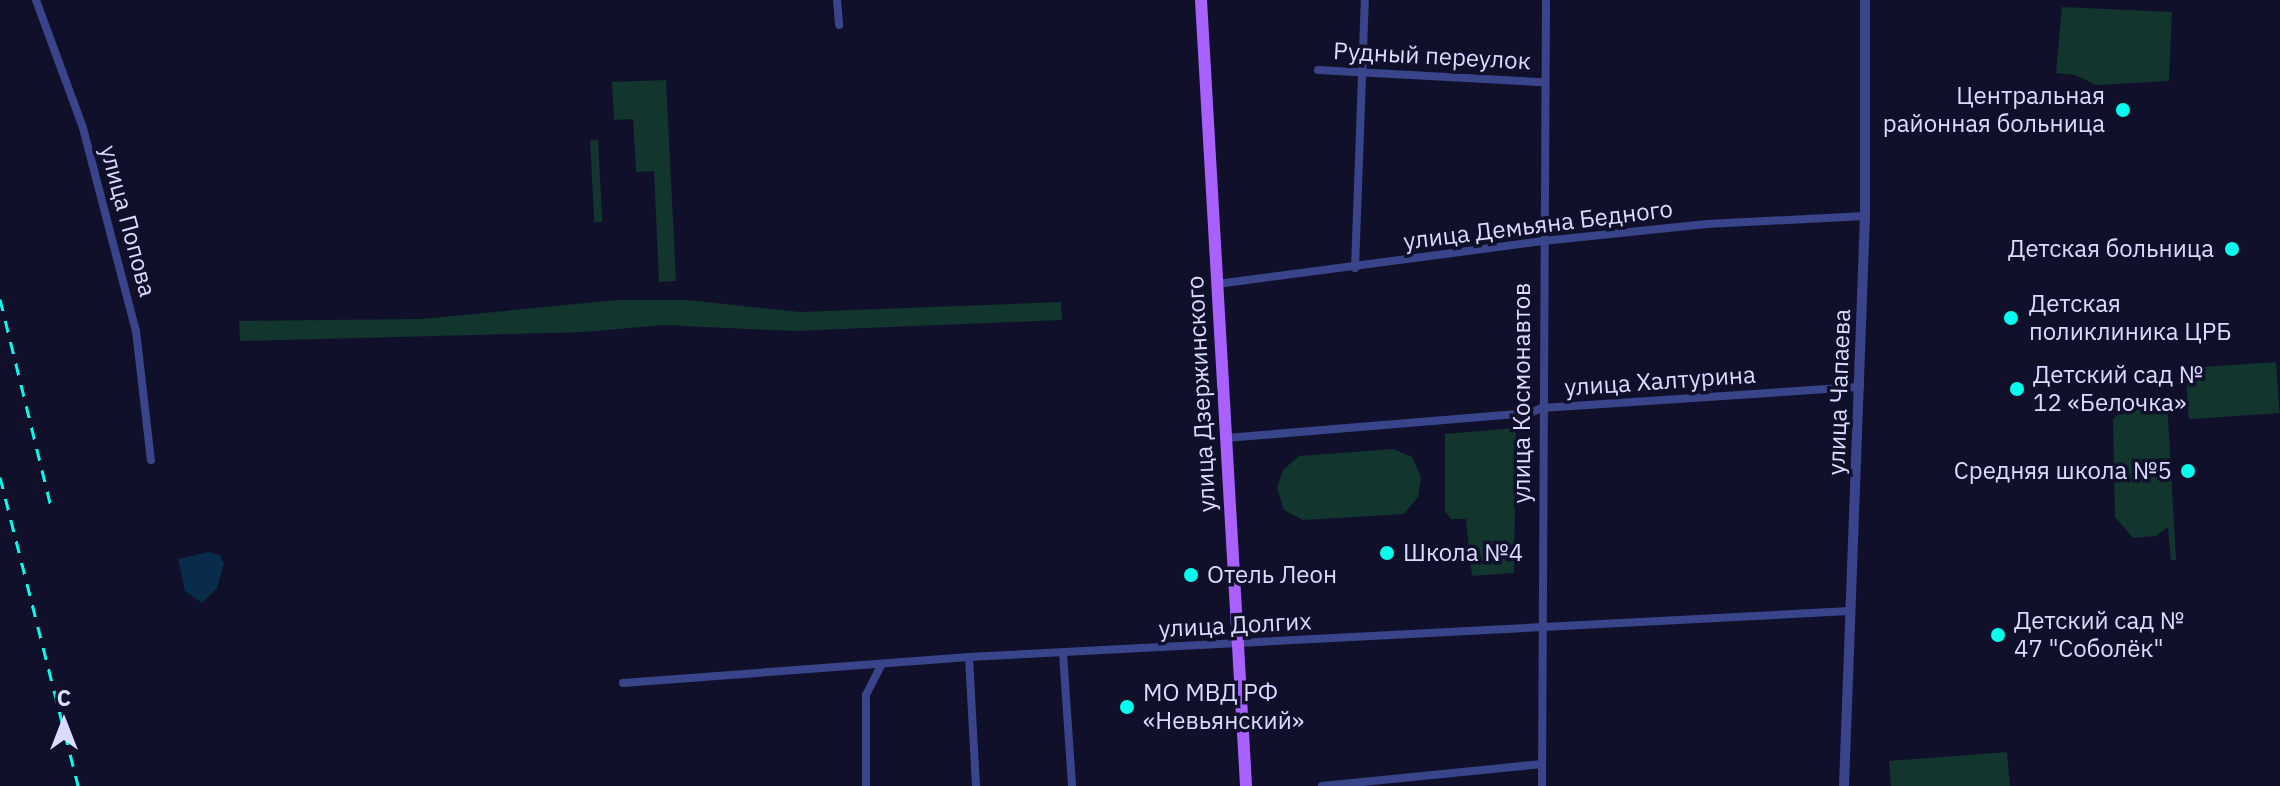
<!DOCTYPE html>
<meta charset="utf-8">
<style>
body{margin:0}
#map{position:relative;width:2280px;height:786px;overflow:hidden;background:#10102a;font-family:"IBM Plex Sans",sans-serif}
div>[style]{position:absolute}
.green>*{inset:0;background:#12352e;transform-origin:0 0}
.water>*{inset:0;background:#092c4a}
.minor>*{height:8px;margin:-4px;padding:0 4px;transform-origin:4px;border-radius:4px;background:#39448b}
.tertiary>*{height:10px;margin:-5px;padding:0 5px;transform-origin:5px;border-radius:5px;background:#39448b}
.primary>*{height:12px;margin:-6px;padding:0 6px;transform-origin:6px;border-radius:6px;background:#a860ff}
.rail>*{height:3px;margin-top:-1.5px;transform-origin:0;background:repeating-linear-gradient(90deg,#05ffed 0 12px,transparent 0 22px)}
.dots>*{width:22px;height:22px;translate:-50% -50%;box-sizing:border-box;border:4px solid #10102a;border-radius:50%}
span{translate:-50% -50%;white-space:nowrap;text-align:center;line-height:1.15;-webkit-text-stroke:7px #10102a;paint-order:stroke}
.street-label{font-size:24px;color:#d9dbff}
.poi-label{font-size:24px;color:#d9dbff}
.right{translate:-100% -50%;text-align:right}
.left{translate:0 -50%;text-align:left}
.north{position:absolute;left:24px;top:682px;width:80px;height:80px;-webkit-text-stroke:6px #10102a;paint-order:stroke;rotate:0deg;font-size:22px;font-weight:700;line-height:32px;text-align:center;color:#d9dbff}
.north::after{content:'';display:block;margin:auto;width:28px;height:36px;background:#d9dbff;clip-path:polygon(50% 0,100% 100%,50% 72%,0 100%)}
</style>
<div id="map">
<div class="green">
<i style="clip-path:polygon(2062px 7px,2172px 12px,2169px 81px,2096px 85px,2075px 75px,2056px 73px)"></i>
<i style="clip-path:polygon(666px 80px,676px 281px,659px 282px,654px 171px,636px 172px,633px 119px,614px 120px,612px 82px)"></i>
<i style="left:598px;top:140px;width:82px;height:8px;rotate:87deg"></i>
<i style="clip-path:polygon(618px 300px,686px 300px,800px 312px,1061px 302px,1062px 320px,793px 331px,664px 325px,584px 332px,240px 341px,239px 321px,421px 319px)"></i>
<i style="left:2276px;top:362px;width:51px;height:91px;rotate:86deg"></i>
<i style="clip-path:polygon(2163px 400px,2167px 400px,2176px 560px,2171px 560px,2168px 527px,2156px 536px,2133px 538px,2115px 517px,2113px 419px,2133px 403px,2147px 403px,2163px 414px)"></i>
<i style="clip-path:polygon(1516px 428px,1514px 573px,1472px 576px,1466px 519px,1451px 519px,1445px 511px,1445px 434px)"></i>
<i style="clip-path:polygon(1393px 449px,1412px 457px,1421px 477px,1418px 497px,1404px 514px,1303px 520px,1284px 510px,1277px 488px,1283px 470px,1299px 456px)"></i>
<i style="clip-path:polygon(2007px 752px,2010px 786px,1891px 786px,1889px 761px)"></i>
</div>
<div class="water">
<i style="clip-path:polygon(209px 552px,220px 555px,224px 564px,217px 588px,202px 603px,185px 591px,178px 559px)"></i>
</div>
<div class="minor">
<i style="left:36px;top:0;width:136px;rotate:69.8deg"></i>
<i style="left:83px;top:128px;width:210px;rotate:75.4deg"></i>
<i style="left:136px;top:331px;width:130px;rotate:83.4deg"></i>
<i style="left:837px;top:0;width:25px;rotate:85deg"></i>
<i style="left:1318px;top:70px;width:225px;rotate:3.1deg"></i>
<i style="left:1355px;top:268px;width:268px;rotate:-87.9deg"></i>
<i style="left:1217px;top:284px;width:329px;rotate:-7.5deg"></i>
<i style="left:1543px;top:241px;width:165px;rotate:-5.9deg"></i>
<i style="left:1707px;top:224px;width:158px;rotate:-2.9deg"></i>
<i style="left:1226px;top:438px;width:305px;rotate:-4.7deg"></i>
<i style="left:1530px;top:413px;width:13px;rotate:-23deg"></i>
<i style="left:1542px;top:408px;width:319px;rotate:-3.8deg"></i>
<i style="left:1063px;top:653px;width:133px;rotate:86.1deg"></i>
<i style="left:969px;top:657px;width:129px;rotate:86.9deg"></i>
<i style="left:623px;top:683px;width:347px;rotate:-4.3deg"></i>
<i style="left:969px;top:657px;width:881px;rotate:-2.99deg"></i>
<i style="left:866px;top:786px;width:91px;rotate:-90deg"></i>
<i style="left:866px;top:695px;width:35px;rotate:-63deg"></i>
<i style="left:1322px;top:786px;width:221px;rotate:-5.7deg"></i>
<i style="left:1542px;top:786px;width:786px;rotate:-89.71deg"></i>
</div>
<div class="tertiary">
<i style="left:1844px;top:786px;width:570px;rotate:-87.89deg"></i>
<i style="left:1865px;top:216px;width:216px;rotate:-90deg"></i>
</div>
<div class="primary">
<i style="left:1201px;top:0;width:787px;rotate:86.72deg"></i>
</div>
<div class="rail">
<i style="left:0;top:299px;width:217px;rotate:76.2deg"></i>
<i style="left:0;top:477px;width:319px;rotate:75.8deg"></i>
</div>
<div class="dots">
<i style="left:2123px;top:110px;background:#05ffed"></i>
<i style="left:2232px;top:249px;background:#05ffed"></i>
<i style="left:2011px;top:318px;background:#05ffed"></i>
<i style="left:2017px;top:389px;background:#05ffed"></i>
<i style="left:2188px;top:471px;background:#05ffed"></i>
<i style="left:1387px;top:553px;background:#05ffed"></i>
<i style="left:1191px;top:575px;background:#05ffed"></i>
<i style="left:1998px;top:635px;background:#05ffed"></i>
<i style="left:1127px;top:707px;background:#05ffed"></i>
</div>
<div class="street-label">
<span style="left:1432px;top:56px;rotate:3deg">Рудный переулок</span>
<span style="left:128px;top:221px;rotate:75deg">улица Попова</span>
<span style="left:1538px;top:225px;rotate:-7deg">улица Демьяна Бедного</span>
<span style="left:1660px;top:381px;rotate:-4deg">улица Халтурина</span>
<span style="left:1839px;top:392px;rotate:-88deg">улица Чапаева</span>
<span style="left:1522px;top:393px;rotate:-90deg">улица Космонавтов</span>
<span style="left:1201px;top:394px;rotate:-93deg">улица Дзержинского</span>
<span style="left:1235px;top:625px;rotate:-3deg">улица Долгих</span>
</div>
<div class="poi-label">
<span class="right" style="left:2105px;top:110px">Центральная<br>районная больница</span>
<span class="right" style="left:2214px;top:249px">Детская больница</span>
<span class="left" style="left:2029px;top:318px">Детская<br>поликлиника ЦРБ</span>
<span class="left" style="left:2033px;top:389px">Детский сад №<br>12 «Белочка»</span>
<span class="right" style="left:2172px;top:471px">Средняя школа №5</span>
<span class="left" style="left:1403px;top:553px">Школа №4</span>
<span class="left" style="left:1207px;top:575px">Отель Леон</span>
<span class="left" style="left:2014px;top:635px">Детский сад №<br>47 "Соболёк"</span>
<span class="left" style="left:1143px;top:707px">МО МВД РФ<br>«Невьянский»</span>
</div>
<div class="north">С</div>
</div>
